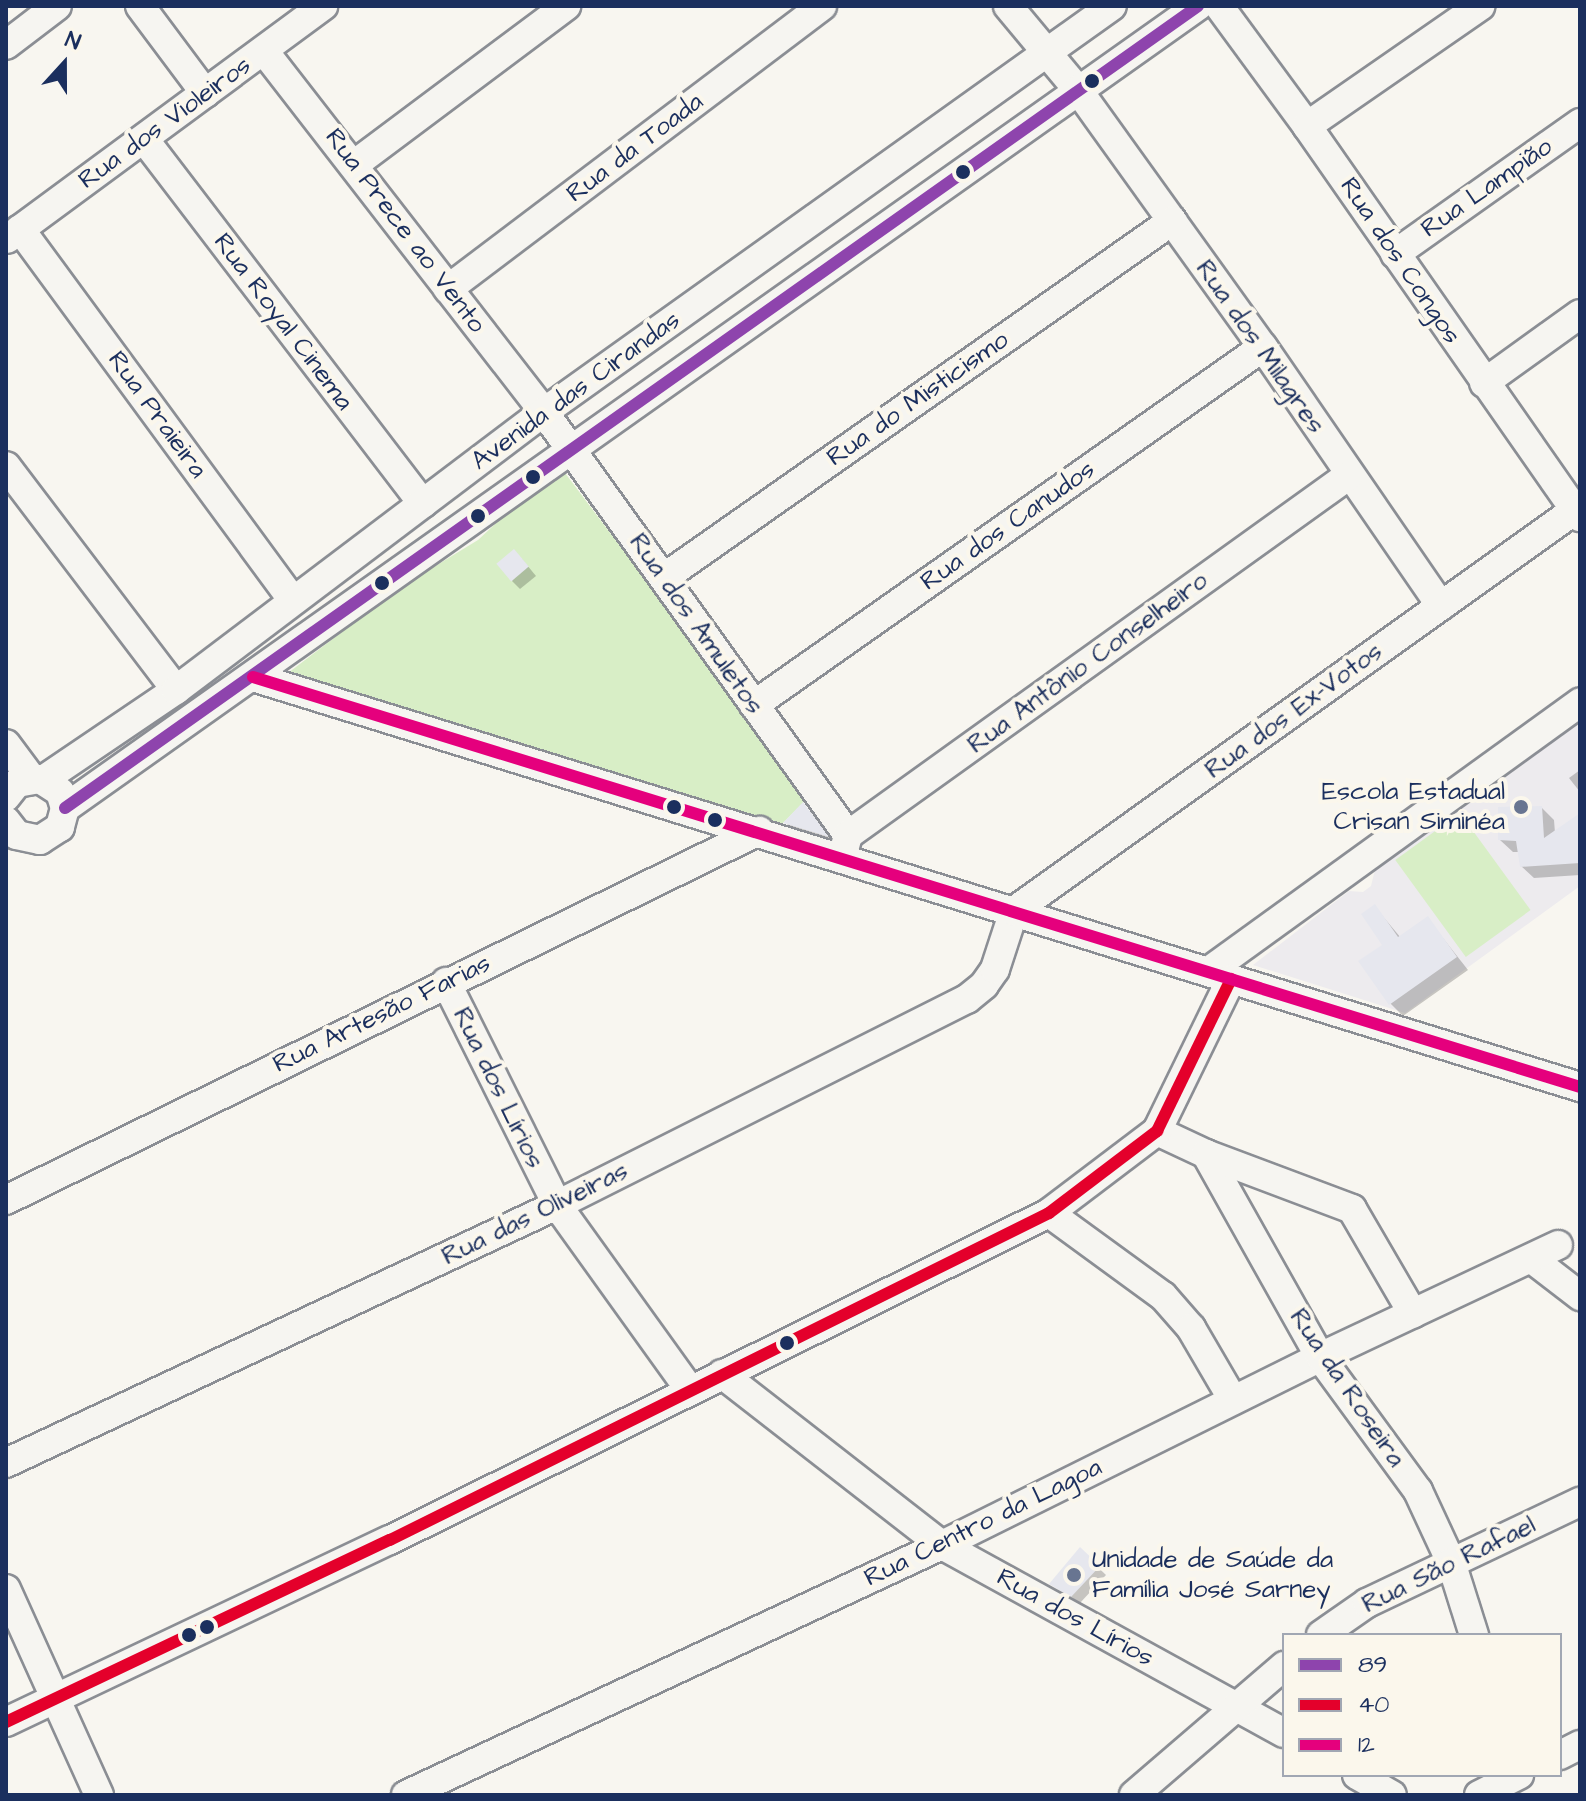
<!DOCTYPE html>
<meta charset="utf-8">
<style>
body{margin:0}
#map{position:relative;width:1586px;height:1801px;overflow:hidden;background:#f8f6f0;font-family:"Architects Daughter",sans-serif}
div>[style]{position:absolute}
.built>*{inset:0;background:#edebee}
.green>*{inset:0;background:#d8eec6;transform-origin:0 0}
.shadow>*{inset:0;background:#0003}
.building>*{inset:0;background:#e6e7ee;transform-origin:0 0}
.roads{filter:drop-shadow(2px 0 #8b8e94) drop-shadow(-2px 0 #8b8e94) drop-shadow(0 2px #8b8e94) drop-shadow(0 -2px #8b8e94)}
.minor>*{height:28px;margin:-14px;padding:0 14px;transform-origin:14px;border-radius:14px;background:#f6f5f1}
.bus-1>*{height:12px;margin:-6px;padding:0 6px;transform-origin:6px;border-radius:6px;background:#8e44ad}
.bus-2>*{height:12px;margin:-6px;padding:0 6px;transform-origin:6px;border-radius:6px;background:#e4002b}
.bus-3>*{height:12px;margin:-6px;padding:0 6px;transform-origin:6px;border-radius:6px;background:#e5007d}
.dots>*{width:22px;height:22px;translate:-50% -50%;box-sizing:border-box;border:4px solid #fbf7ec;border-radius:50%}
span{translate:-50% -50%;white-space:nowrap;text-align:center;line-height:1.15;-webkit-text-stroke:8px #fbf7ec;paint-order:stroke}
.street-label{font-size:26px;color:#1b2f5e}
.poi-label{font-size:26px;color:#1b2f5e}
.right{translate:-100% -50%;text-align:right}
.left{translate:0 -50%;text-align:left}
.frame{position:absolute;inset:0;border:8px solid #1b2f5e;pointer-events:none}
.legend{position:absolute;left:1282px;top:1633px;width:280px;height:144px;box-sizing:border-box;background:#fbf7ec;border:2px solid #a1a7b3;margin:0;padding:10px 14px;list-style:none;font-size:24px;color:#1b2f5e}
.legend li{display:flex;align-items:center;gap:16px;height:40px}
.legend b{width:40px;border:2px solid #a1a7b3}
.north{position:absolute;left:24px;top:24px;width:80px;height:80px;-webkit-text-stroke:6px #fbf7ec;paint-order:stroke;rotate:21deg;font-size:22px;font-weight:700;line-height:32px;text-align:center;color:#1b2f5e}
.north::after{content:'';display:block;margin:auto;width:28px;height:36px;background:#1b2f5e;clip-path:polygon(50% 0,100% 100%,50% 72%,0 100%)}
</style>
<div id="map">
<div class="built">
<i style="clip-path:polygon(1580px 722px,1580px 886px,1405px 1013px,1253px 965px,1349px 891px,1363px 892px,1371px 886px,1375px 870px)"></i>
</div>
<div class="green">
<i style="clip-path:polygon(565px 473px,809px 797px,777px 829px,288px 673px,401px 587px,478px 540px,520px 501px)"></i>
<i style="left:1460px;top:813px;width:120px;height:80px;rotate:54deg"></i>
</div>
<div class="shadow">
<i style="clip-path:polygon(522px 559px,536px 576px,520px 589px,512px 581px)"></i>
<i style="clip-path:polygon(1580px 770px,1580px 792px,1569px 778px)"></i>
<i style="clip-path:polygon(803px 805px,811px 813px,833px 843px,793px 830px,786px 823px)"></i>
<i style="clip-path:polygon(1542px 808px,1554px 820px,1555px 833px,1580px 815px,1580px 875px,1534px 878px,1521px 866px,1520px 852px,1513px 852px,1500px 840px)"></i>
<i style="clip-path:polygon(1375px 907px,1401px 938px,1428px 919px,1468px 970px,1403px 1016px,1390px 1003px,1385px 945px)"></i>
<i style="clip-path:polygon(1080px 1550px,1106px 1575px,1080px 1603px,1054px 1585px)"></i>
</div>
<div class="building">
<i style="left:514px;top:549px;width:23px;height:23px;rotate:50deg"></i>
<i style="clip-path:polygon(803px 802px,829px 837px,783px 823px)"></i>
<i style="clip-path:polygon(1542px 806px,1544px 838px,1580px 813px,1580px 863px,1520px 867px,1516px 841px,1498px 840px,1498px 807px)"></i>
<i style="clip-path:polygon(1375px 904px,1398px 937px,1428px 916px,1457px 957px,1389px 1005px,1358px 961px,1382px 945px,1361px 914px)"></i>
<i style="clip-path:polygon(1080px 1547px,1100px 1566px,1071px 1597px,1049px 1584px)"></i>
</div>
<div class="roads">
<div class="minor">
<i style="left:140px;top:6px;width:109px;rotate:53.2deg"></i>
<i style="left:1008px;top:6px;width:109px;rotate:50.2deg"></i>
<i style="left:1078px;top:90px;width:317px;rotate:54.3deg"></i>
<i style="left:1263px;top:347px;width:314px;rotate:55.5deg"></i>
<i style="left:1219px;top:6px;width:149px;rotate:53.7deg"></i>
<i style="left:1307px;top:126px;width:477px;rotate:55.1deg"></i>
<i style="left:6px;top:45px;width:64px;rotate:-37.4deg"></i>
<i style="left:264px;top:51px;width:457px;rotate:52.2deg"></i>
<i style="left:544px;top:412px;width:521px;rotate:54.3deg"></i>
<i style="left:1307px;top:126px;width:211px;rotate:-34.7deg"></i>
<i style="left:144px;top:139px;width:459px;rotate:52.6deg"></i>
<i style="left:355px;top:164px;width:264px;rotate:-36.8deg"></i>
<i style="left:20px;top:229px;width:461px;rotate:53.7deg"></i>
<i style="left:7px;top:239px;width:393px;rotate:-36.4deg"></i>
<i style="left:1395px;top:254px;width:227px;rotate:-35.3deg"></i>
<i style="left:448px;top:289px;width:469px;rotate:-37.1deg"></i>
<i style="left:1484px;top:383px;width:118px;rotate:-35.7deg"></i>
<i style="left:6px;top:466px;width:281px;rotate:52.8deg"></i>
<i style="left:665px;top:577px;width:620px;rotate:-35.08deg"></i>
<i style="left:253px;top:677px;width:1389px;rotate:17.17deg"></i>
<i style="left:754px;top:705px;width:622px;rotate:-35.12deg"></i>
<i style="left:6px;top:744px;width:44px;rotate:53.4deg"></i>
<i style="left:43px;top:780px;width:161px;rotate:-34.1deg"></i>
<i style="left:176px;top:690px;width:461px;rotate:-37.1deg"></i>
<i style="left:544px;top:412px;width:698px;rotate:-35.56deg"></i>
<i style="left:6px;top:797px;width:18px;rotate:-52deg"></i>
<i style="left:17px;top:783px;width:23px;rotate:-10deg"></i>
<i style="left:40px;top:779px;width:24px;rotate:33deg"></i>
<i style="left:60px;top:792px;width:17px;rotate:73deg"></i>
<i style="left:65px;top:808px;width:20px;rotate:105deg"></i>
<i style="left:60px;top:827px;width:24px;rotate:147deg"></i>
<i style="left:40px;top:840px;width:24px;rotate:-168deg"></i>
<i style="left:17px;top:835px;width:18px;rotate:-128deg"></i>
<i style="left:65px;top:808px;width:1388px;rotate:-35.29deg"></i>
<i style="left:843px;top:854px;width:20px;rotate:-75deg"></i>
<i style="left:848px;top:835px;width:616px;rotate:-35.68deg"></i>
<i style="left:1209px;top:971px;width:458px;rotate:-35.9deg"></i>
<i style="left:446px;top:982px;width:249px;rotate:63.5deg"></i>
<i style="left:557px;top:1205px;width:228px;rotate:54.3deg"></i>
<i style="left:1157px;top:1131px;width:54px;rotate:25.1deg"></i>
<i style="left:1206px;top:1154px;width:233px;rotate:60.7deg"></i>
<i style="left:1320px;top:1357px;width:166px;rotate:53.8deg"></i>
<i style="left:1418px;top:1491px;width:78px;rotate:65.1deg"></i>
<i style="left:1451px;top:1562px;width:77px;rotate:72.5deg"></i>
<i style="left:1206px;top:1154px;width:156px;rotate:20.6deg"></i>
<i style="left:1352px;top:1209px;width:121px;rotate:59.8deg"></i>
<i style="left:6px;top:1200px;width:839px;rotate:-26.11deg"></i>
<i style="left:1049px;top:1213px;width:141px;rotate:36.1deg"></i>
<i style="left:1163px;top:1296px;width:43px;rotate:48.8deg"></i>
<i style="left:1191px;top:1328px;width:83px;rotate:59.7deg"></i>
<i style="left:1532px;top:1259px;width:61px;rotate:37.6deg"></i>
<i style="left:722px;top:1374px;width:279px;rotate:37.9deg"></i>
<i style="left:942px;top:1545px;width:390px;rotate:28.8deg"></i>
<i style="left:6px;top:1463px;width:608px;rotate:-25.09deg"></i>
<i style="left:557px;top:1205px;width:459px;rotate:-26.7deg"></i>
<i style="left:967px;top:999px;width:22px;rotate:-39deg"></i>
<i style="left:984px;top:985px;width:19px;rotate:-55deg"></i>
<i style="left:995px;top:969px;width:61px;rotate:-71.9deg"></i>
<i style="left:1014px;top:911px;width:690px;rotate:-35.56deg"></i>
<i style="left:6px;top:1589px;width:226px;rotate:65.7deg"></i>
<i style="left:1321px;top:1635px;width:56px;rotate:-34.8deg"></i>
<i style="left:1367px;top:1603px;width:236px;rotate:-25.4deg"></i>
<i style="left:6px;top:1722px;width:425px;rotate:-25.4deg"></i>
<i style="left:390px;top:1540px;width:736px;rotate:-26.39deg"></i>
<i style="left:1049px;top:1213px;width:136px;rotate:-37.2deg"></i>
<i style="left:1157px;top:1131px;width:169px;rotate:-64deg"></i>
<i style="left:1560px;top:1755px;width:22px;rotate:-27deg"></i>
<i style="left:1357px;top:1775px;width:40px;rotate:29.7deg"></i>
<i style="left:406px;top:1795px;width:591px;rotate:-25.01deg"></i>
<i style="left:942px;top:1545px;width:422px;rotate:-26.4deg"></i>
<i style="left:1320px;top:1357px;width:263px;rotate:-25.2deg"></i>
<i style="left:1134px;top:1795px;width:198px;rotate:-40.7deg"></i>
<i style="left:1479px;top:1795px;width:45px;rotate:-26.6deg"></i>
</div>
</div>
<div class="bus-1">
<i style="left:65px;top:808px;width:1388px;rotate:-35.29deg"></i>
</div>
<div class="bus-2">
<i style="left:6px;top:1722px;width:425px;rotate:-25.4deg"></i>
<i style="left:390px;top:1540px;width:736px;rotate:-26.39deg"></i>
<i style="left:1049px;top:1213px;width:136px;rotate:-37.2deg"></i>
<i style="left:1157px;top:1131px;width:169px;rotate:-64deg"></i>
</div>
<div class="bus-3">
<i style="left:253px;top:677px;width:1389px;rotate:17.17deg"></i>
</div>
<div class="dots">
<i style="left:1092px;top:81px;background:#1b2f5e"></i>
<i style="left:963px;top:172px;background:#1b2f5e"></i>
<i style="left:533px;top:477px;background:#1b2f5e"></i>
<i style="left:478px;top:516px;background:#1b2f5e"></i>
<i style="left:382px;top:583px;background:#1b2f5e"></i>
<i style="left:674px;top:807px;background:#1b2f5e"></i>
<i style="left:1521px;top:807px;background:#687591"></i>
<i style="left:715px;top:820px;background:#1b2f5e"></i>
<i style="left:787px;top:1343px;background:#1b2f5e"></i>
<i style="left:1074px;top:1575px;background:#687591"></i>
<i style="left:207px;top:1627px;background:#1b2f5e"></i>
<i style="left:189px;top:1635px;background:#1b2f5e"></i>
</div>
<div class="street-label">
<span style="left:165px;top:123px;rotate:-36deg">Rua dos Violeiros</span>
<span style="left:635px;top:148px;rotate:-37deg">Rua da Toada</span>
<span style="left:1487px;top:188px;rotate:-35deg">Rua Lampião</span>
<span style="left:405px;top:231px;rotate:53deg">Rua Prece ao Vento</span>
<span style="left:1400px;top:261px;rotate:56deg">Rua dos Congos</span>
<span style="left:283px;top:322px;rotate:53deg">Rua Royal Cinema</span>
<span style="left:1260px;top:347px;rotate:55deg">Rua dos Milagres</span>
<span style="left:576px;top:391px;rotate:-36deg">Avenida das Cirandas</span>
<span style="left:918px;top:399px;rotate:-35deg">Rua do Misticismo</span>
<span style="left:157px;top:415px;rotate:54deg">Rua Praieira</span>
<span style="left:1008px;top:526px;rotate:-35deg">Rua dos Canudos</span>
<span style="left:696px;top:624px;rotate:55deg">Rua dos Amuletos</span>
<span style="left:1088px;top:663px;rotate:-36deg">Rua Antônio Conselheiro</span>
<span style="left:1294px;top:711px;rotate:-36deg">Rua dos Ex-Votos</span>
<span style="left:382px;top:1014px;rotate:-26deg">Rua Artesão Farias</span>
<span style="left:498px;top:1088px;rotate:64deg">Rua dos Lírios</span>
<span style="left:535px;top:1214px;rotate:-26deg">Rua das Oliveiras</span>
<span style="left:1347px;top:1388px;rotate:56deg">Rua da Roseira</span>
<span style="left:983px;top:1523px;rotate:-26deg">Rua Centro da Lagoa</span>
<span style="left:1449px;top:1565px;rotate:-26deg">Rua São Rafael</span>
<span style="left:1075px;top:1618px;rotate:29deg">Rua dos Lírios</span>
</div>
<div class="poi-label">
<span class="right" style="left:1505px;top:807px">Escola Estadual<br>Crisan Siminéa</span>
<span class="left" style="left:1092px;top:1575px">Unidade de Saúde da<br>Família José Sarney</span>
</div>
<div class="frame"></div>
<ul class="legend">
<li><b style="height:10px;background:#8e44ad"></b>89</li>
<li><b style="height:10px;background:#e4002b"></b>40</li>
<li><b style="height:10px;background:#e5007d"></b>12</li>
</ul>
<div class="north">N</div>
</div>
